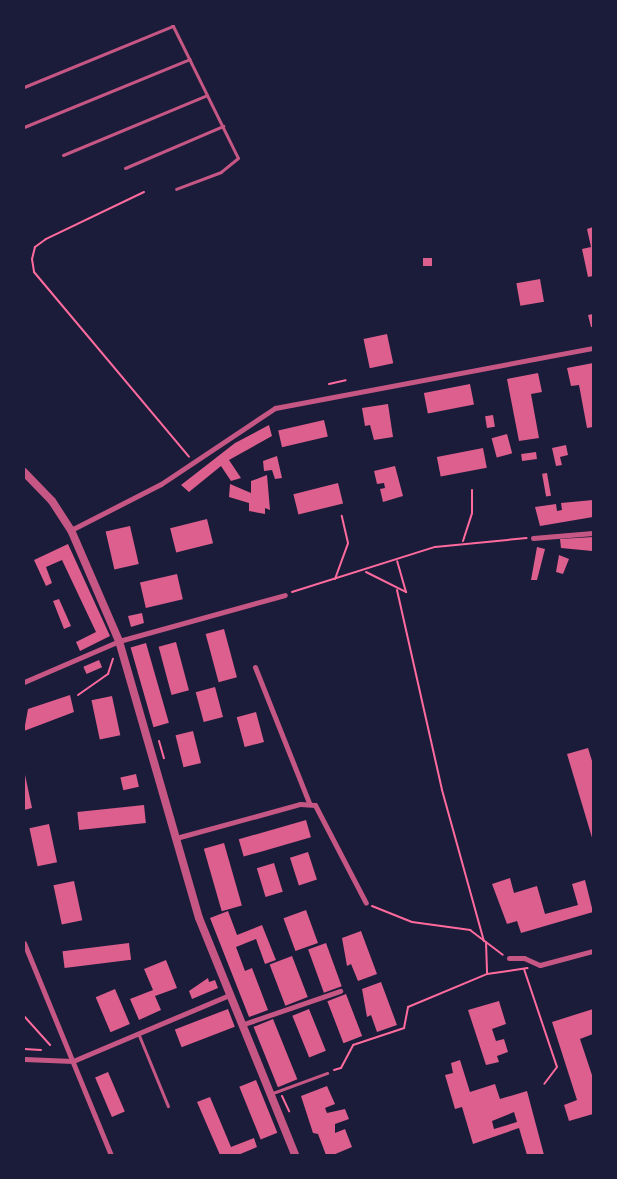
<!DOCTYPE html>
<style>
body{margin:0}
#map{position:relative;width:617px;height:1179px;overflow:hidden;background:#1b1b3a;font-family:"Work Sans",sans-serif}
div>[style]{position:absolute}
.building>*{inset:0;background:#dd5f8e;transform-origin:0 0}
.path>*{height:2px;margin:-1px;padding:0 1px;transform-origin:1px;border-radius:1px;background:#ff6b9d}
.service>*{height:3px;margin:-1.5px;padding:0 1.5px;transform-origin:1.5px;border-radius:1.5px;background:#c65784}
.minor>*{height:5px;margin:-2.5px;padding:0 2.5px;transform-origin:2.5px;border-radius:2.5px;background:#c65784}
.tertiary>*{height:8px;margin:-4px;padding:0 4px;transform-origin:4px;border-radius:4px;background:#c65784}
span{translate:-50% -50%;white-space:nowrap;text-align:center;line-height:1.15;-webkit-text-stroke:4px #1b1b3a;paint-order:stroke}
.frame{position:absolute;inset:0;border:25px solid #1b1b3a;pointer-events:none}
</style>
<div id="map">
<div class="building">
<i style="clip-path:polygon(593px 227px,593px 276px,588px 277px,582px 249px,591px 247px,587px 229px)"></i>
<i style="left:423px;top:258px;width:9px;height:8px"></i>
<i style="left:540px;top:279px;width:23px;height:24px;rotate:80deg"></i>
<i style="clip-path:polygon(593px 314px,593px 327px,591px 327px,588px 315px)"></i>
<i style="left:387px;top:334px;width:30px;height:24px;rotate:78deg"></i>
<i style="clip-path:polygon(593px 363px,593px 427px,587px 428px,579px 385px,571px 386px,567px 368px)"></i>
<i style="clip-path:polygon(538px 373px,542px 392px,531px 394px,539px 438px,519px 441px,507px 379px)"></i>
<i style="left:470px;top:384px;width:21px;height:47px;rotate:79deg"></i>
<i style="clip-path:polygon(388px 404px,393px 437px,374px 440px,370px 425px,365px 426px,362px 408px)"></i>
<i style="left:493px;top:415px;width:12px;height:8px;rotate:81deg"></i>
<i style="left:324px;top:420px;width:17px;height:47px;rotate:77deg"></i>
<i style="clip-path:polygon(269px 425px,272px 436px,229px 460px,241px 478px,231px 481px,221px 466px,189px 492px,181px 485px,235px 443px)"></i>
<i style="left:507px;top:434px;width:20px;height:16px;rotate:75deg"></i>
<i style="clip-path:polygon(566px 445px,568px 455px,560px 457px,562px 465px,556px 466px,552px 448px)"></i>
<i style="left:483px;top:448px;width:20px;height:47px;rotate:79deg"></i>
<i style="left:536px;top:452px;width:7px;height:15px;rotate:82deg"></i>
<i style="clip-path:polygon(277px 456px,282px 478px,275px 479px,272px 470px,264px 471px,263px 461px)"></i>
<i style="clip-path:polygon(395px 466px,403px 496px,383px 502px,380px 489px,385px 488px,384px 483px,377px 484px,374px 471px)"></i>
<i style="left:547px;top:473px;width:23px;height:5px;rotate:80deg"></i>
<i style="clip-path:polygon(267px 475px,270px 510px,265px 508px,265px 514px,249px 511px,249px 503px,229px 497px,230px 484px,251px 493px,251px 481px)"></i>
<i style="left:338px;top:483px;width:21px;height:46px;rotate:76deg"></i>
<i style="clip-path:polygon(593px 500px,593px 517px,540px 526px,535px 507px,556px 504px,557px 511px,562px 510px,561px 503px)"></i>
<i style="left:207px;top:519px;width:25px;height:38px;rotate:76deg"></i>
<i style="left:130px;top:526px;width:39px;height:25px;rotate:77deg"></i>
<i style="clip-path:polygon(593px 537px,592px 551px,561px 548px,560px 539px)"></i>
<i style="clip-path:polygon(68px 544px,110px 636px,80px 651px,76px 642px,96px 632px,62px 560px,46px 567px,52px 583px,46px 586px,34px 560px)"></i>
<i style="clip-path:polygon(537px 547px,545px 549px,537px 580px,531px 580px)"></i>
<i style="clip-path:polygon(559px 555px,569px 559px,563px 574px,556px 572px)"></i>
<i style="left:177px;top:574px;width:26px;height:38px;rotate:77deg"></i>
<i style="clip-path:polygon(59px 599px,71px 626px,64px 629px,53px 601px)"></i>
<i style="clip-path:polygon(142px 613px,144px 623px,131px 627px,128px 616px)"></i>
<i style="left:224px;top:629px;width:50px;height:19px;rotate:75deg"></i>
<i style="left:176px;top:642px;width:50px;height:18px;rotate:75deg"></i>
<i style="left:146px;top:643px;width:83px;height:16px;rotate:74deg"></i>
<i style="left:99px;top:660px;width:8px;height:17px;rotate:67deg"></i>
<i style="left:215px;top:687px;width:31px;height:20px;rotate:75deg"></i>
<i style="clip-path:polygon(70px 695px,74px 712px,24px 731px,28px 709px)"></i>
<i style="left:112px;top:696px;width:40px;height:21px;rotate:78deg"></i>
<i style="left:256px;top:712px;width:31px;height:20px;rotate:75deg"></i>
<i style="left:193px;top:731px;width:33px;height:18px;rotate:76deg"></i>
<i style="clip-path:polygon(588px 748px,593px 764px,593px 841px,567px 754px)"></i>
<i style="clip-path:polygon(24px 770px,32px 808px,24px 810px)"></i>
<i style="left:136px;top:774px;width:13px;height:16px;rotate:77deg"></i>
<i style="left:144px;top:805px;width:18px;height:67px;rotate:84deg"></i>
<i style="left:306px;top:820px;width:18px;height:70px;rotate:74deg"></i>
<i style="left:49px;top:824px;width:39px;height:20px;rotate:78deg"></i>
<i style="left:224px;top:843px;width:65px;height:21px;rotate:74deg"></i>
<i style="left:308px;top:852px;width:29px;height:19px;rotate:72deg"></i>
<i style="left:274px;top:863px;width:30px;height:18px;rotate:73deg"></i>
<i style="clip-path:polygon(510px 878px,514px 893px,537px 886px,545px 914px,578px 905px,572px 884px,585px 880px,593px 912px,521px 933px,517px 921px,507px 924px,492px 884px)"></i>
<i style="left:74px;top:881px;width:40px;height:21px;rotate:78deg"></i>
<i style="left:306px;top:910px;width:35px;height:24px;rotate:70deg"></i>
<i style="clip-path:polygon(228px 911px,237px 935px,262px 925px,276px 960px,265px 964px,256px 939px,236px 947px,245px 971px,252px 968px,268px 1010px,249px 1017px,210px 918px)"></i>
<i style="clip-path:polygon(361px 931px,377px 974px,358px 981px,351px 964px,347px 966px,342px 938px)"></i>
<i style="left:129px;top:943px;width:17px;height:67px;rotate:83deg"></i>
<i style="left:326px;top:943px;width:46px;height:19px;rotate:70deg"></i>
<i style="left:292px;top:956px;width:44px;height:24px;rotate:69deg"></i>
<i style="clip-path:polygon(166px 960px,177px 988px,155px 996px,161px 1010px,139px 1020px,130px 999px,153px 990px,144px 969px)"></i>
<i style="clip-path:polygon(208px 978px,209px 982px,215px 980px,218px 988px,192px 999px,189px 991px)"></i>
<i style="clip-path:polygon(381px 982px,397px 1025px,377px 1032px,371px 1015px,367px 1017px,362px 989px)"></i>
<i style="left:115px;top:989px;width:38px;height:21px;rotate:67deg"></i>
<i style="left:346px;top:994px;width:45px;height:20px;rotate:69deg"></i>
<i style="clip-path:polygon(499px 1001px,506px 1024px,492px 1029px,496px 1041px,504px 1039px,508px 1052px,497px 1056px,499px 1062px,486px 1065px,468px 1010px)"></i>
<i style="left:228px;top:1009px;width:19px;height:57px;rotate:69deg"></i>
<i style="left:309px;top:1009px;width:45px;height:18px;rotate:68deg"></i>
<i style="clip-path:polygon(593px 1009px,593px 1034px,580px 1039px,593px 1078px,593px 1114px,569px 1121px,564px 1105px,577px 1100px,552px 1022px)"></i>
<i style="left:273px;top:1019px;width:65px;height:21px;rotate:68deg"></i>
<i style="clip-path:polygon(evenodd,460px 1060px,470px 1092px,495px 1084px,500px 1099px,527px 1091px,544px 1155px,527px 1155px,519px 1128px,473px 1144px,462px 1107px,455px 1109px,445px 1075px,453px 1073px,451px 1063px,460px 1060px,514px 1112px,517px 1122px,494px 1129px,492px 1121px,514px 1112px)"></i>
<i style="left:108px;top:1072px;width:43px;height:14px;rotate:67deg"></i>
<i style="left:256px;top:1080px;width:57px;height:18px;rotate:68deg"></i>
<i style="clip-path:polygon(327px 1086px,335px 1104px,325px 1108px,327px 1113px,345px 1109px,349px 1119px,335px 1124px,335px 1133px,345px 1129px,352px 1147px,333px 1155px,326px 1155px,318px 1134px,313px 1133px,301px 1096px)"></i>
<i style="clip-path:polygon(210px 1097px,231px 1147px,254px 1138px,257px 1147px,238px 1155px,220px 1155px,197px 1102px)"></i>
</div>
<div class="path">
<i style="left:144px;top:192px;width:109px;rotate:154.4deg"></i>
<i style="left:46px;top:239px;width:14px;rotate:144deg"></i>
<i style="left:35px;top:247px;width:12px;rotate:104deg"></i>
<i style="left:32px;top:259px;width:13px;rotate:81deg"></i>
<i style="left:34px;top:272px;width:241px;rotate:50deg"></i>
<i style="left:329px;top:384px;width:17px;rotate:-13deg"></i>
<i style="left:463px;top:541px;width:29px;rotate:-72deg"></i>
<i style="left:472px;top:513px;width:23px;rotate:-90deg"></i>
<i style="left:366px;top:572px;width:45px;rotate:26.6deg"></i>
<i style="left:406px;top:592px;width:32px;rotate:-106deg"></i>
<i style="left:335px;top:579px;width:38px;rotate:-70deg"></i>
<i style="left:348px;top:543px;width:28px;rotate:-103deg"></i>
<i style="left:397px;top:590px;width:205px;rotate:77.3deg"></i>
<i style="left:442px;top:790px;width:157px;rotate:74.5deg"></i>
<i style="left:292px;top:592px;width:150px;rotate:-17.5deg"></i>
<i style="left:435px;top:547px;width:92px;rotate:-5.6deg"></i>
<i style="left:78px;top:695px;width:37px;rotate:-35deg"></i>
<i style="left:108px;top:674px;width:16px;rotate:-72deg"></i>
<i style="left:159px;top:741px;width:18px;rotate:74deg"></i>
<i style="left:372px;top:906px;width:43px;rotate:21.8deg"></i>
<i style="left:412px;top:922px;width:59px;rotate:7.9deg"></i>
<i style="left:470px;top:930px;width:41px;rotate:37.1deg"></i>
<i style="left:486px;top:942px;width:32px;rotate:88deg"></i>
<i style="left:524px;top:969px;width:103px;rotate:71.4deg"></i>
<i style="left:557px;top:1067px;width:21px;rotate:127deg"></i>
<i style="left:24px;top:1016px;width:39px;rotate:48deg"></i>
<i style="left:24px;top:1049px;width:17px;rotate:3deg"></i>
<i style="left:334px;top:1070px;width:7px;rotate:-16deg"></i>
<i style="left:341px;top:1068px;width:26px;rotate:-62deg"></i>
<i style="left:353px;top:1045px;width:54px;rotate:-18.4deg"></i>
<i style="left:404px;top:1028px;width:21px;rotate:-79deg"></i>
<i style="left:408px;top:1007px;width:86px;rotate:-22.7deg"></i>
<i style="left:487px;top:974px;width:41px;rotate:-8.3deg"></i>
<i style="left:282px;top:1096px;width:17px;rotate:65deg"></i>
</div>
<div class="service">
<i style="left:172px;top:24px;width:149px;rotate:63.8deg"></i>
<i style="left:238px;top:158px;width:22px;rotate:141deg"></i>
<i style="left:221px;top:172px;width:48px;rotate:159.3deg"></i>
<i style="left:24px;top:87px;width:161px;rotate:-22.3deg"></i>
<i style="left:24px;top:127px;width:179px;rotate:-22.3deg"></i>
<i style="left:63px;top:155px;width:156px;rotate:-22.6deg"></i>
<i style="left:125px;top:168px;width:107px;rotate:-23.2deg"></i>
<i style="left:138px;top:1033px;width:79px;rotate:67.7deg"></i>
<i style="left:270px;top:1094px;width:61px;rotate:-20.2deg"></i>
</div>
<div class="minor">
<i style="left:71px;top:530px;width:101px;rotate:-27.1deg"></i>
<i style="left:161px;top:484px;width:137px;rotate:-33.7deg"></i>
<i style="left:275px;top:408px;width:324px;rotate:-10.7deg"></i>
<i style="left:533px;top:538px;width:60px;rotate:-4.8deg"></i>
<i style="left:255px;top:667px;width:146px;rotate:68.3deg"></i>
<i style="left:24px;top:682px;width:103px;rotate:-23.3deg"></i>
<i style="left:119px;top:641px;width:172px;rotate:-15.5deg"></i>
<i style="left:176px;top:838px;width:129px;rotate:-15.3deg"></i>
<i style="left:300px;top:804px;width:15px;rotate:4deg"></i>
<i style="left:315px;top:805px;width:110px;rotate:62.5deg"></i>
<i style="left:24px;top:943px;width:229px;rotate:67.7deg"></i>
<i style="left:509px;top:958px;width:15px"></i>
<i style="left:524px;top:958px;width:17px;rotate:24deg"></i>
<i style="left:540px;top:965px;width:55px;rotate:-14.8deg"></i>
<i style="left:241px;top:1025px;width:105px;rotate:-19deg"></i>
<i style="left:24px;top:1059px;width:49px;rotate:2.3deg"></i>
<i style="left:73px;top:1061px;width:169px;rotate:-22.9deg"></i>
</div>
<div class="tertiary">
<i style="left:24px;top:472px;width:40px;rotate:46deg"></i>
<i style="left:52px;top:501px;width:35px;rotate:57deg"></i>
<i style="left:71px;top:530px;width:121px;rotate:66.6deg"></i>
<i style="left:119px;top:641px;width:288px;rotate:73.9deg"></i>
<i style="left:199px;top:918px;width:256px;rotate:67.9deg"></i>
</div>
<div class="frame"></div>
</div>
